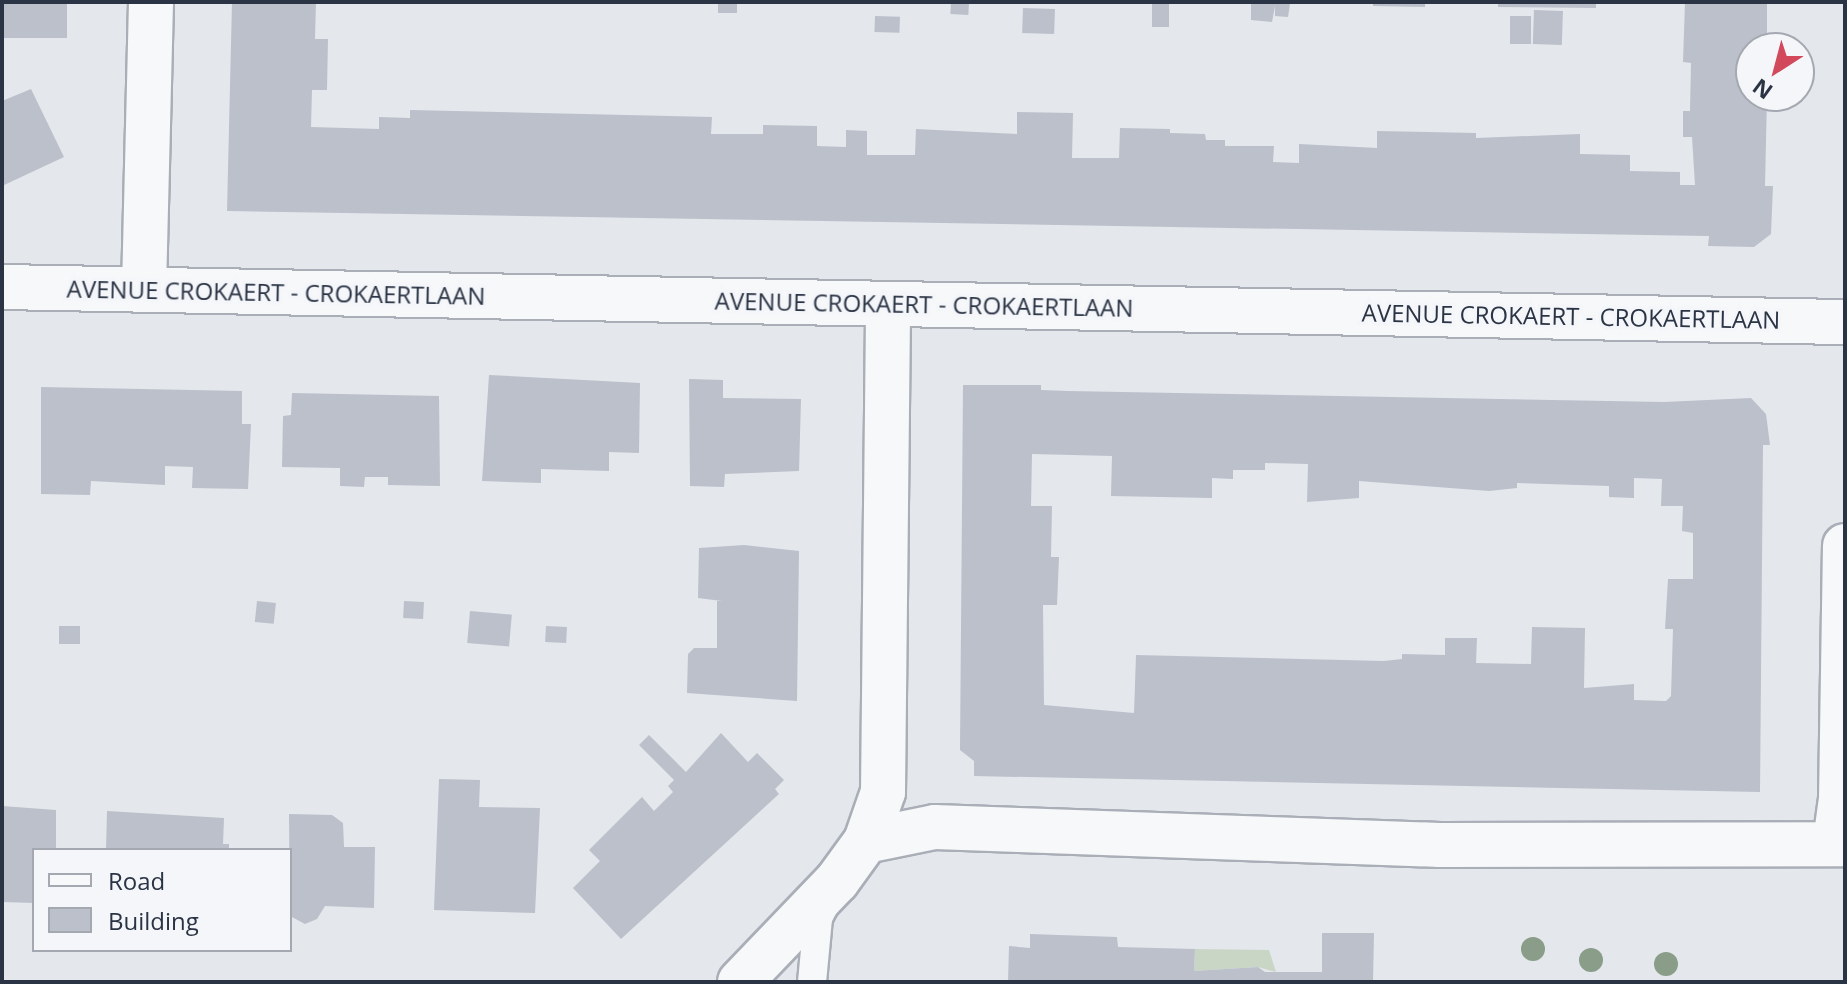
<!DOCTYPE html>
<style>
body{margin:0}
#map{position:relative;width:1847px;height:984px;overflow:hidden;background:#e4e7ec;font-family:"Open Sans",sans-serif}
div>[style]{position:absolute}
.green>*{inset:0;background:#c9d6c5}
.building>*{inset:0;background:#bbc0ca;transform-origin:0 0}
.roads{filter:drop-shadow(2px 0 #a9aeb7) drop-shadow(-2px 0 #a9aeb7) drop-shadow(0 2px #a9aeb7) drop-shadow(0 -2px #a9aeb7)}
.service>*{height:28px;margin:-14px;padding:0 14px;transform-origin:14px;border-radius:14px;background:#f7f8fa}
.minor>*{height:44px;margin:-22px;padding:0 22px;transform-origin:22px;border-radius:22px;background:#f7f8fa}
.trees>*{width:24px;height:24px;margin:-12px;border-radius:50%;background:#899d89}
span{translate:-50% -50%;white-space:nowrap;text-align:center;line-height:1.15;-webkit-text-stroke:7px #f4f6f9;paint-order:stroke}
.street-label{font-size:24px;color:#2b3445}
.frame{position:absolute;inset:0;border:4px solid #2b3445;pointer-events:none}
.legend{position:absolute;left:32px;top:848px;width:260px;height:104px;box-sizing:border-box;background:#f4f6f9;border:2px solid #a4a8b1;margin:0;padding:10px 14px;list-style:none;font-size:24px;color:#2b3445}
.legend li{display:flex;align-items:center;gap:16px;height:40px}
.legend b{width:40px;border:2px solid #a4a8b1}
.north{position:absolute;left:1735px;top:32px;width:80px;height:80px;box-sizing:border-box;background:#f4f6f9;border:2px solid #a4a8b1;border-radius:50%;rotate:216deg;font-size:22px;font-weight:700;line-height:32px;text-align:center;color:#2b3445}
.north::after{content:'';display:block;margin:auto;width:28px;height:36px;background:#d1495b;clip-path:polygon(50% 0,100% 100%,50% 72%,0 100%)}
</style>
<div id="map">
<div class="green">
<i style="clip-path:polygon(1195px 949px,1269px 950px,1276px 972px,1258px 967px,1194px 971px)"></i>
</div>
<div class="building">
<i style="left:2px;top:2px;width:65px;height:36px"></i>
<i style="clip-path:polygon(232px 2px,316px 2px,315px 39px,328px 39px,327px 90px,312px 90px,311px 127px,379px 129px,379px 117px,410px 118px,410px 110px,712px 117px,711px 134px,763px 134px,763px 125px,817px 126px,817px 146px,846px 147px,846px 130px,867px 131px,867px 155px,915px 155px,916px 129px,1017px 134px,1017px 112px,1073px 113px,1072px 158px,1119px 158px,1120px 128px,1170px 129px,1170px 133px,1205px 134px,1206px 140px,1225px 140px,1225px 146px,1274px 146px,1273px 162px,1299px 163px,1299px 144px,1377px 148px,1377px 131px,1476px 133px,1476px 138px,1580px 134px,1580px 154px,1630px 155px,1630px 171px,1680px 172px,1680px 185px,1695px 185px,1692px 137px,1683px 137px,1683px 111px,1690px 111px,1691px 63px,1683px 62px,1685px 2px,1767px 2px,1767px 48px,1751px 48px,1751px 96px,1767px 96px,1765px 186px,1773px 186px,1771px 234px,1754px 247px,1708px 246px,1709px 236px,227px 211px)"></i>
<i style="left:718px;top:2px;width:19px;height:11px"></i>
<i style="left:951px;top:2px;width:18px;height:12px;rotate:3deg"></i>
<i style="clip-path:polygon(1251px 2px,1290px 4px,1288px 17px,1275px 16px,1275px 6px,1272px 22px,1251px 20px)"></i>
<i style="clip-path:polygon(1373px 2px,1425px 2px,1425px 7px,1373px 6px)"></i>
<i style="clip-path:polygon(1498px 2px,1596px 2px,1596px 8px,1498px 7px)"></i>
<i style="left:1152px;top:3px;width:17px;height:24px"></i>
<i style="left:1023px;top:8px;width:32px;height:25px;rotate:2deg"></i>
<i style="left:1534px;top:10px;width:29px;height:34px;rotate:2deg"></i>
<i style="left:875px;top:16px;width:25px;height:16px;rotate:2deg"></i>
<i style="left:1510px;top:16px;width:21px;height:28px"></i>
<i style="clip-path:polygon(31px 89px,64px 157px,2px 186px,2px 101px)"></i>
<i style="clip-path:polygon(489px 375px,640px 383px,639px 453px,609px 452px,609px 471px,541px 469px,541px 483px,482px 481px)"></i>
<i style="clip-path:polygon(689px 379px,723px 380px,723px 398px,801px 399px,799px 471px,725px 474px,724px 487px,690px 486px)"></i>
<i style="clip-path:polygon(evenodd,963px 385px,1041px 385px,1041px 390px,1068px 391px,1664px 402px,1751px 398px,1766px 414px,1770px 445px,1763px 445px,1760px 792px,974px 776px,974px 761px,960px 750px,963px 385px,1032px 454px,1112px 456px,1111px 496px,1212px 498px,1212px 478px,1233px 479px,1233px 470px,1265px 470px,1265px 463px,1308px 464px,1307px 502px,1359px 498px,1359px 481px,1489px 491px,1517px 488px,1517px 483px,1609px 486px,1609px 497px,1634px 498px,1634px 478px,1662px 479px,1661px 506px,1683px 506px,1682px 531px,1693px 533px,1693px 579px,1668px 579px,1665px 629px,1673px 629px,1671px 696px,1666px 701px,1634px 700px,1634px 684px,1584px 688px,1585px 628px,1532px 627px,1531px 664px,1476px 663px,1477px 638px,1445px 638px,1445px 655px,1402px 654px,1402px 659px,1384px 661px,1136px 655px,1134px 713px,1044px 705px,1043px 605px,1057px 605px,1059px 557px,1051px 557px,1052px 506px,1031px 506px,1032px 454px)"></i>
<i style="clip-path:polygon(41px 387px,242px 391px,242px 424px,251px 424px,248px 489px,192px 488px,193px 467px,165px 466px,165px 485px,91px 481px,90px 495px,41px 494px)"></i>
<i style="clip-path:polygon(292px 393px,439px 396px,440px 486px,388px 485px,388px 477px,365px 477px,364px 487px,340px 486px,340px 468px,282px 467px,283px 416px,291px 415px)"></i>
<i style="clip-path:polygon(744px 545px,799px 551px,797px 701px,687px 693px,688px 654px,694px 648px,717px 648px,717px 601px,722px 601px,698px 598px,699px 548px)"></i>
<i style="left:257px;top:601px;width:19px;height:21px;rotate:6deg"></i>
<i style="left:404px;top:601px;width:20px;height:17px;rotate:3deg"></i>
<i style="left:470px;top:611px;width:42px;height:32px;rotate:5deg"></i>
<i style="left:59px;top:626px;width:21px;height:18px"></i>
<i style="left:546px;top:626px;width:21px;height:16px;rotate:3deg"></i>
<i style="clip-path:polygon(721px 733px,748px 762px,757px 753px,784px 780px,775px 789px,779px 794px,621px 939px,573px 888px,600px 861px,589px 850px,642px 797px,654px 811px,673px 792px,668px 786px,674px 780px,639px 745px,649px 735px,686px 772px)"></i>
<i style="clip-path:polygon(439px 779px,480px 780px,479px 807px,540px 808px,535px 913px,434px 910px)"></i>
<i style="clip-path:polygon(2px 806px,56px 810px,56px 850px,34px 850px,34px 903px,2px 902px)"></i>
<i style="clip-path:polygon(107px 811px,224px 818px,223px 844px,229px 844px,229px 850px,106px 850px)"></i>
<i style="clip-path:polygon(289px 814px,332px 815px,343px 823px,344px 847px,375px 847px,374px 908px,325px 906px,317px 919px,305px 924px,290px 916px)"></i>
<i style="clip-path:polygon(1322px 933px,1374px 933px,1373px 982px,1008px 982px,1009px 946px,1030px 948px,1030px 934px,1117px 937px,1118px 947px,1195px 949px,1194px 971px,1258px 967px,1265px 972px,1322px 972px)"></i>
</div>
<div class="roads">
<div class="service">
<i style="left:812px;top:982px;width:64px;rotate:-84.6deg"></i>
<i style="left:818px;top:918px;width:20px;rotate:-63deg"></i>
</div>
<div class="minor">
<i style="left:2px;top:287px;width:1843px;rotate:1.09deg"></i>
<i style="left:144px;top:289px;width:287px;rotate:-88.6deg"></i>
<i style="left:866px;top:841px;width:52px;rotate:-70.9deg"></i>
<i style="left:883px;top:792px;width:488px;rotate:-89.4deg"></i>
<i style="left:1835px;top:842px;width:43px;rotate:-82.1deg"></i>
<i style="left:1841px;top:799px;width:253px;rotate:-89.1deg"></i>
<i style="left:740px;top:982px;width:140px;rotate:-46.2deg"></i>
<i style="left:837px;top:881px;width:49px;rotate:-54.1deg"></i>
<i style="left:866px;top:841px;width:70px;rotate:-11.5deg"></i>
<i style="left:935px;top:827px;width:505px;rotate:2.04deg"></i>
<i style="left:1440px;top:845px;width:405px;rotate:-0.1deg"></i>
</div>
</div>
<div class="trees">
<i style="left:1533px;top:949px"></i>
<i style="left:1591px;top:960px"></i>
<i style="left:1666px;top:964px"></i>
</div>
<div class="street-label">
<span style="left:276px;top:292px;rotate:1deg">AVENUE CROKAERT - CROKAERTLAAN</span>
<span style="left:924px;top:304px;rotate:1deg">AVENUE CROKAERT - CROKAERTLAAN</span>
<span style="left:1571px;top:316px;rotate:1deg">AVENUE CROKAERT - CROKAERTLAAN</span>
</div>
<div class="frame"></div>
<ul class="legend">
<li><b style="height:10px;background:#f7f8fa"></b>Road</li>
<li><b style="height:22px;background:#bbc0ca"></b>Building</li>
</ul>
<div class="north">N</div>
</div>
